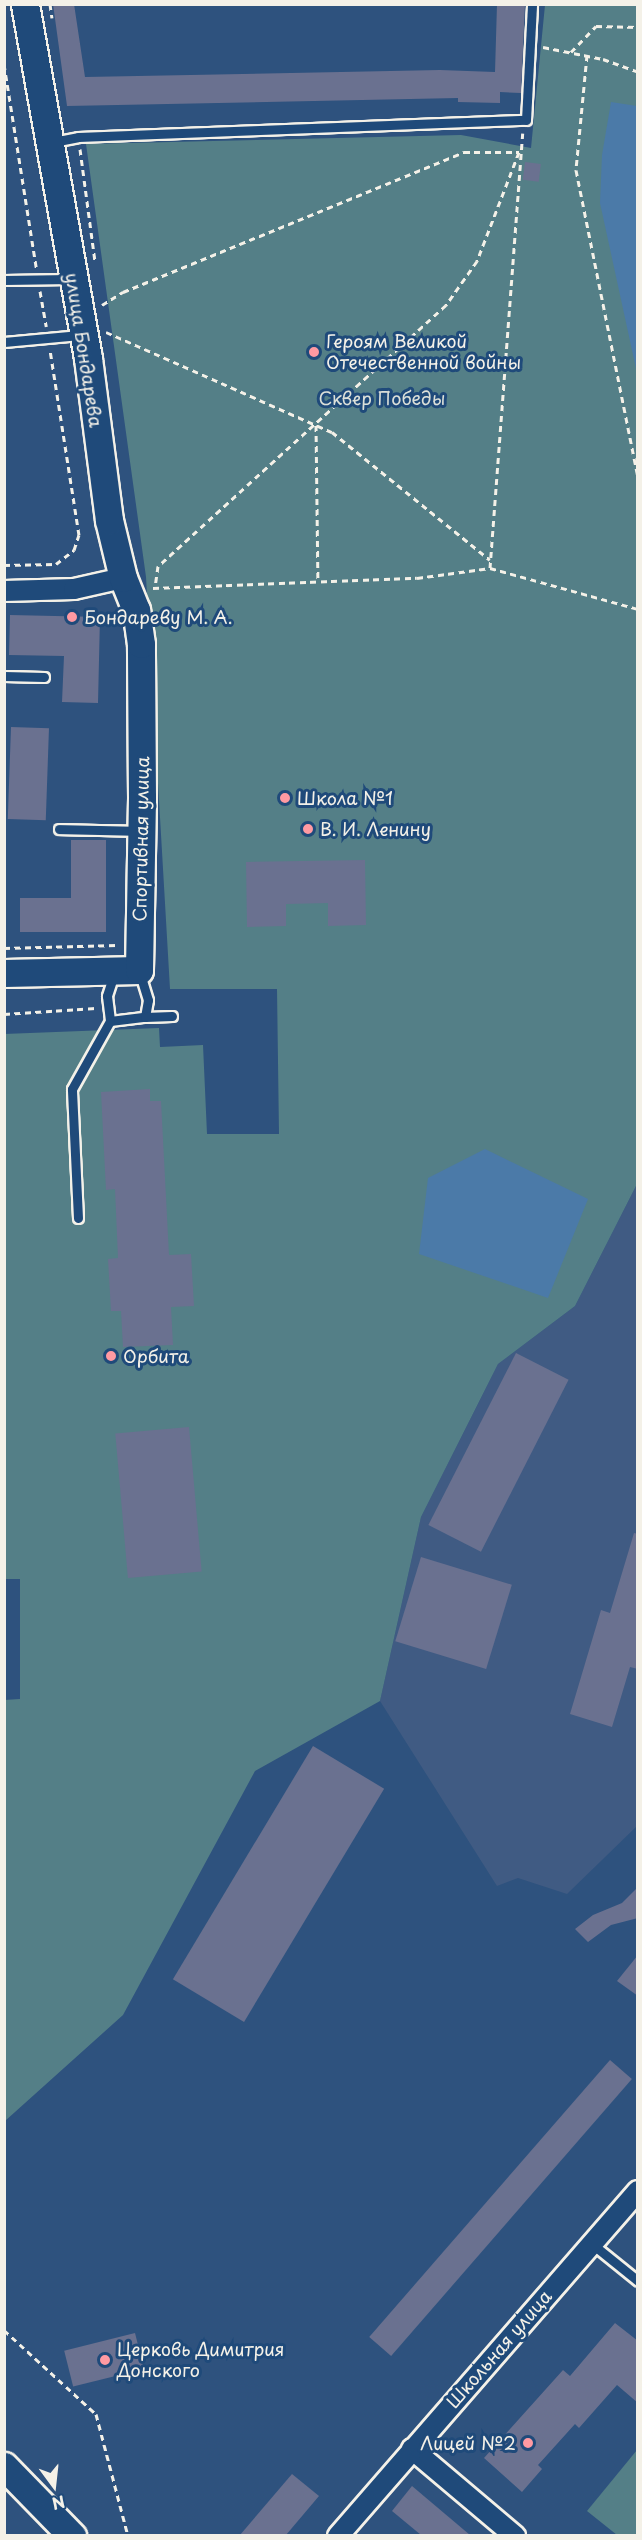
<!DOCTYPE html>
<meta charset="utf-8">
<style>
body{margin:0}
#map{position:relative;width:642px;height:2540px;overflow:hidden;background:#2e527e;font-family:"Playpen Sans",sans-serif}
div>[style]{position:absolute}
.built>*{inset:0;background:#405b83}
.green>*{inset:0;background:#547f87}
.water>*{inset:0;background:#4b7aa8}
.building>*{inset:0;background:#6a7190;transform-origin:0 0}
.path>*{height:3px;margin-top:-1.5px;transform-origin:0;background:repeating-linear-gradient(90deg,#f4f1e8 0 6px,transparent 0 10.5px)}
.roads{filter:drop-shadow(2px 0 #f4f1e8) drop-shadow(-2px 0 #f4f1e8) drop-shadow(0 2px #f4f1e8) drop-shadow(0 -2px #f4f1e8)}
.lane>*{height:9px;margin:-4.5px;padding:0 4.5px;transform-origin:4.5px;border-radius:4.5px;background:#1f4a7a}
.street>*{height:20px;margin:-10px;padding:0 10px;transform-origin:10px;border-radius:10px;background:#1f4a7a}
.secondary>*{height:27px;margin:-13.5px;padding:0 13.5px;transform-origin:13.5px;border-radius:13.5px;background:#1f4a7a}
.dots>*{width:16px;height:16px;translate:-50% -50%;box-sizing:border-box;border:3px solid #1f4a7a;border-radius:50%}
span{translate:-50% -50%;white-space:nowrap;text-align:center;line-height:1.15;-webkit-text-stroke:6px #1f4a7a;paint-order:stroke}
.poi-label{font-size:18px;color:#f4f1e8}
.left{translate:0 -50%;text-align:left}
.right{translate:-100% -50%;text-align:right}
.street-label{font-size:18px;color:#f4f1e8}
.park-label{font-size:18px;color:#dce0d9}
.frame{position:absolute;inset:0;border:6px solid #f4f1e8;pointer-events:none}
.north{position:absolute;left:24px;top:2456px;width:60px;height:60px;-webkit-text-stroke:4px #1f4a7a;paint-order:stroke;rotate:165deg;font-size:16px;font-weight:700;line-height:24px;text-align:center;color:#f4f1e8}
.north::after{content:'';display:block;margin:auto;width:21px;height:27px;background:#f4f1e8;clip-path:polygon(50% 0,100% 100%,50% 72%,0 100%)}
</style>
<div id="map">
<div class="built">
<i style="clip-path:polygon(637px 1184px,637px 1826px,567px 1894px,518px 1878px,497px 1886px,380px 1701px,421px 1517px,498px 1364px,575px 1306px)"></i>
</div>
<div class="green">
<i style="clip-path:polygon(545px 5px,637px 5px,637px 1184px,575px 1306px,498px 1364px,421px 1517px,380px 1701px,255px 1771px,123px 2015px,5px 2121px,4px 1700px,20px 1699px,20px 1579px,4px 1579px,4px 1034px,159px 1028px,160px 1047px,203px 1045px,207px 1134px,279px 1134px,277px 989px,170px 989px,146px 577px,86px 144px,461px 135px,531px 148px)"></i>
<i style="clip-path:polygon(637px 2450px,637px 2535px,617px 2535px,587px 2511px)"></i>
</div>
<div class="water">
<i style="clip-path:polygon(611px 102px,637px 106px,637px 373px,600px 203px,602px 155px)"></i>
<i style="clip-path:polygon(485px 1149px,588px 1199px,548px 1298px,419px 1254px,428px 1178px)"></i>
</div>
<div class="building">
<i style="clip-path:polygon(53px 4px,74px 4px,85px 77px,440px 70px,495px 72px,497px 4px,525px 4px,521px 93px,500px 92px,500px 103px,458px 102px,458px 98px,67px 106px)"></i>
<i style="left:525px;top:162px;width:16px;height:18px;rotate:7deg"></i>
<i style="clip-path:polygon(10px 615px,100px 617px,98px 703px,62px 702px,64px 656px,9px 655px)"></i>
<i style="left:11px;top:727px;width:38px;height:92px;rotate:2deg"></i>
<i style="clip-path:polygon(71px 840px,106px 840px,106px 932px,20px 932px,20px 898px,71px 898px)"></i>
<i style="clip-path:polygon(365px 860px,366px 925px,328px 926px,328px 903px,286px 904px,286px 926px,247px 927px,246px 862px)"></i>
<i style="clip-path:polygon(150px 1089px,150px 1101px,161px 1101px,169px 1255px,191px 1254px,194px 1306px,171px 1307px,173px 1345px,123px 1347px,121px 1311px,111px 1311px,108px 1259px,118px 1258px,115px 1189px,106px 1190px,101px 1092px)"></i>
<i style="left:516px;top:1353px;width:59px;height:193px;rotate:27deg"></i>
<i style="left:189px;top:1427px;width:145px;height:74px;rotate:85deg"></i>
<i style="clip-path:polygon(634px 1533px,638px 1534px,638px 1669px,630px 1667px,612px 1727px,570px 1714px,601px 1610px,610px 1613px)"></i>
<i style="left:421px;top:1557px;width:95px;height:88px;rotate:17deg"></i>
<i style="left:313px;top:1746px;width:83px;height:272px;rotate:31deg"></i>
<i style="clip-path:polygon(638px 1887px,638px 1918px,611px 1925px,588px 1942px,575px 1929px,593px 1915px,622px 1903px)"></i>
<i style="clip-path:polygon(638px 1955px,638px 1996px,617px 1981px)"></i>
<i style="left:610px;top:2060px;width:29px;height:367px;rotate:41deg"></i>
<i style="clip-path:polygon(615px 2323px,638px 2341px,638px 2403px,617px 2385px,579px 2428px,575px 2424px,538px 2465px,542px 2469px,522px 2492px,484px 2458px,563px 2370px,570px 2376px)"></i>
<i style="left:135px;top:2333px;width:37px;height:73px;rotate:76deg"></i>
<i style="clip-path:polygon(292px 2474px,319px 2496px,286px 2535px,240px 2535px)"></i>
<i style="clip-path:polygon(412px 2486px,470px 2535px,421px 2535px,392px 2511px)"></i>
</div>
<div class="path">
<i style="left:50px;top:4px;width:14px;rotate:82deg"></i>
<i style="left:543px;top:47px;width:61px;rotate:11.3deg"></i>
<i style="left:603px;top:59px;width:37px;rotate:20deg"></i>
<i style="left:571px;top:52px;width:36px;rotate:-46deg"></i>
<i style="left:596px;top:26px;width:42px;rotate:1.4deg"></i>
<i style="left:587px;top:55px;width:116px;rotate:95.5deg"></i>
<i style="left:576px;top:170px;width:314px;rotate:78.6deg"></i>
<i style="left:4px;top:64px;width:206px;rotate:81deg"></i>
<i style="left:80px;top:149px;width:113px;rotate:82.4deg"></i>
<i style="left:40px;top:291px;width:36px;rotate:80deg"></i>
<i style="left:102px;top:305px;width:25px;rotate:-32deg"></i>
<i style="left:123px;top:292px;width:369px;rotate:-22.3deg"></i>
<i style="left:464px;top:152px;width:55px"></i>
<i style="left:519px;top:152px;width:117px;rotate:111.1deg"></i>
<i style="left:477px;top:261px;width:54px;rotate:125.2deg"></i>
<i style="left:446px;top:305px;width:389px;rotate:137.8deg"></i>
<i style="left:158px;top:566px;width:21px;rotate:98deg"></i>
<i style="left:106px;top:332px;width:247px;rotate:23.9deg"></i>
<i style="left:332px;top:432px;width:203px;rotate:39deg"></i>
<i style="left:316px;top:425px;width:157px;rotate:89.3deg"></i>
<i style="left:4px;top:565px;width:52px;rotate:-1.1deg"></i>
<i style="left:56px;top:564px;width:23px;rotate:-38deg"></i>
<i style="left:74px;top:550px;width:16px;rotate:-72deg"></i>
<i style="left:79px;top:535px;width:187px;rotate:-98.9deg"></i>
<i style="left:490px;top:568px;width:154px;rotate:15.5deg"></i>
<i style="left:153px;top:588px;width:264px;rotate:-2.2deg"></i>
<i style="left:417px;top:578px;width:74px;rotate:-7.8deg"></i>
<i style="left:490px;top:568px;width:436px;rotate:-85.7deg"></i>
<i style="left:4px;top:948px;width:113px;rotate:-1.5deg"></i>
<i style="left:4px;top:1014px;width:92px;rotate:-3.7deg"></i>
<i style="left:4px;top:2330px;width:125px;rotate:42.4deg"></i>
<i style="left:96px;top:2414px;width:126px;rotate:75.3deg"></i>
</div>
<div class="roads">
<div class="lane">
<i style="left:53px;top:142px;width:25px;rotate:-11deg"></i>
<i style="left:78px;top:137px;width:448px;rotate:-2.2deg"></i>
<i style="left:526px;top:120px;width:116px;rotate:-87deg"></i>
<i style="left:4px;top:280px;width:66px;rotate:-0.9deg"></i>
<i style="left:4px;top:342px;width:76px;rotate:-5.3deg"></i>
<i style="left:4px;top:676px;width:40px;rotate:1.4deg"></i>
<i style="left:59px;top:829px;width:80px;rotate:1.4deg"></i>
<i style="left:114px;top:974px;width:23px;rotate:108deg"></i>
<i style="left:107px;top:996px;width:25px;rotate:83deg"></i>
<i style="left:110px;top:1021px;width:35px;rotate:-7deg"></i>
<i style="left:145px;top:1017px;width:17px;rotate:-80deg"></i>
<i style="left:148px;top:1000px;width:30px;rotate:-107deg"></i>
<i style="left:145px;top:1017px;width:27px;rotate:-2deg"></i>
<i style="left:78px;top:1218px;width:129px;rotate:-92.7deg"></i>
<i style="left:72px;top:1089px;width:78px;rotate:-60.8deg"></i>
<i style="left:591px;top:2243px;width:60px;rotate:39deg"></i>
</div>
<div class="street">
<i style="left:4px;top:591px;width:70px;rotate:-1.6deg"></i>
<i style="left:74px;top:589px;width:50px;rotate:-12.7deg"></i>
<i style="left:412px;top:2449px;width:135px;rotate:40.2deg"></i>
<i style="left:338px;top:2536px;width:457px;rotate:-49deg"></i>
</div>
<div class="secondary">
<i style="left:4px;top:973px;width:135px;rotate:-1.3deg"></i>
<i style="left:139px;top:970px;width:173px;rotate:-89deg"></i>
<i style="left:142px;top:797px;width:153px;rotate:-90.4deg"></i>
<i style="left:141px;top:644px;width:34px;rotate:-98deg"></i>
<i style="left:136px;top:610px;width:35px;rotate:-112deg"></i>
<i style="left:123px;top:578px;width:60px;rotate:-103.6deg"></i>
<i style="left:109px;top:520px;width:163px;rotate:-97.4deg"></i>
<i style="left:88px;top:358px;width:360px;rotate:-100.1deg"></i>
<i style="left:4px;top:2466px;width:98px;rotate:45.8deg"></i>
</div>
</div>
<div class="dots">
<i style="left:314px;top:352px;background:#ff9aa2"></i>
<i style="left:72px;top:617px;background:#ff9aa2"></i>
<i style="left:285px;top:798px;background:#ff9aa2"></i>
<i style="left:308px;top:829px;background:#ff9aa2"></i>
<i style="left:111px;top:1356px;background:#ff9aa2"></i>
<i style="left:105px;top:2360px;background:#ff9aa2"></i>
<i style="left:528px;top:2443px;background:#ff9aa2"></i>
</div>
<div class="poi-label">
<span class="left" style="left:326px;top:352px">Героям Великой<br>Отечественной войны</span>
<span class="left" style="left:84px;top:617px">Бондареву М. А.</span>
<span class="left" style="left:297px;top:798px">Школа №1</span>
<span class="left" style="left:320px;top:829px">В. И. Ленину</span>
<span class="left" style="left:123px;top:1356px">Орбита</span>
<span class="left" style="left:117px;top:2360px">Церковь Димитрия<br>Донского</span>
<span class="right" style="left:516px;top:2443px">Лицей №2</span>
</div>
<div class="street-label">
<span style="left:84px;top:350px;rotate:81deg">улица Бондарева</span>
<span style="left:141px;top:839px;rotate:-89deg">Спортивная улица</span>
<span style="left:499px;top:2349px;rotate:-49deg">Школьная улица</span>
</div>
<div class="park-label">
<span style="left:382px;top:398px">Сквер Победы</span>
</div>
<div class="frame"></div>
<div class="north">N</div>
</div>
